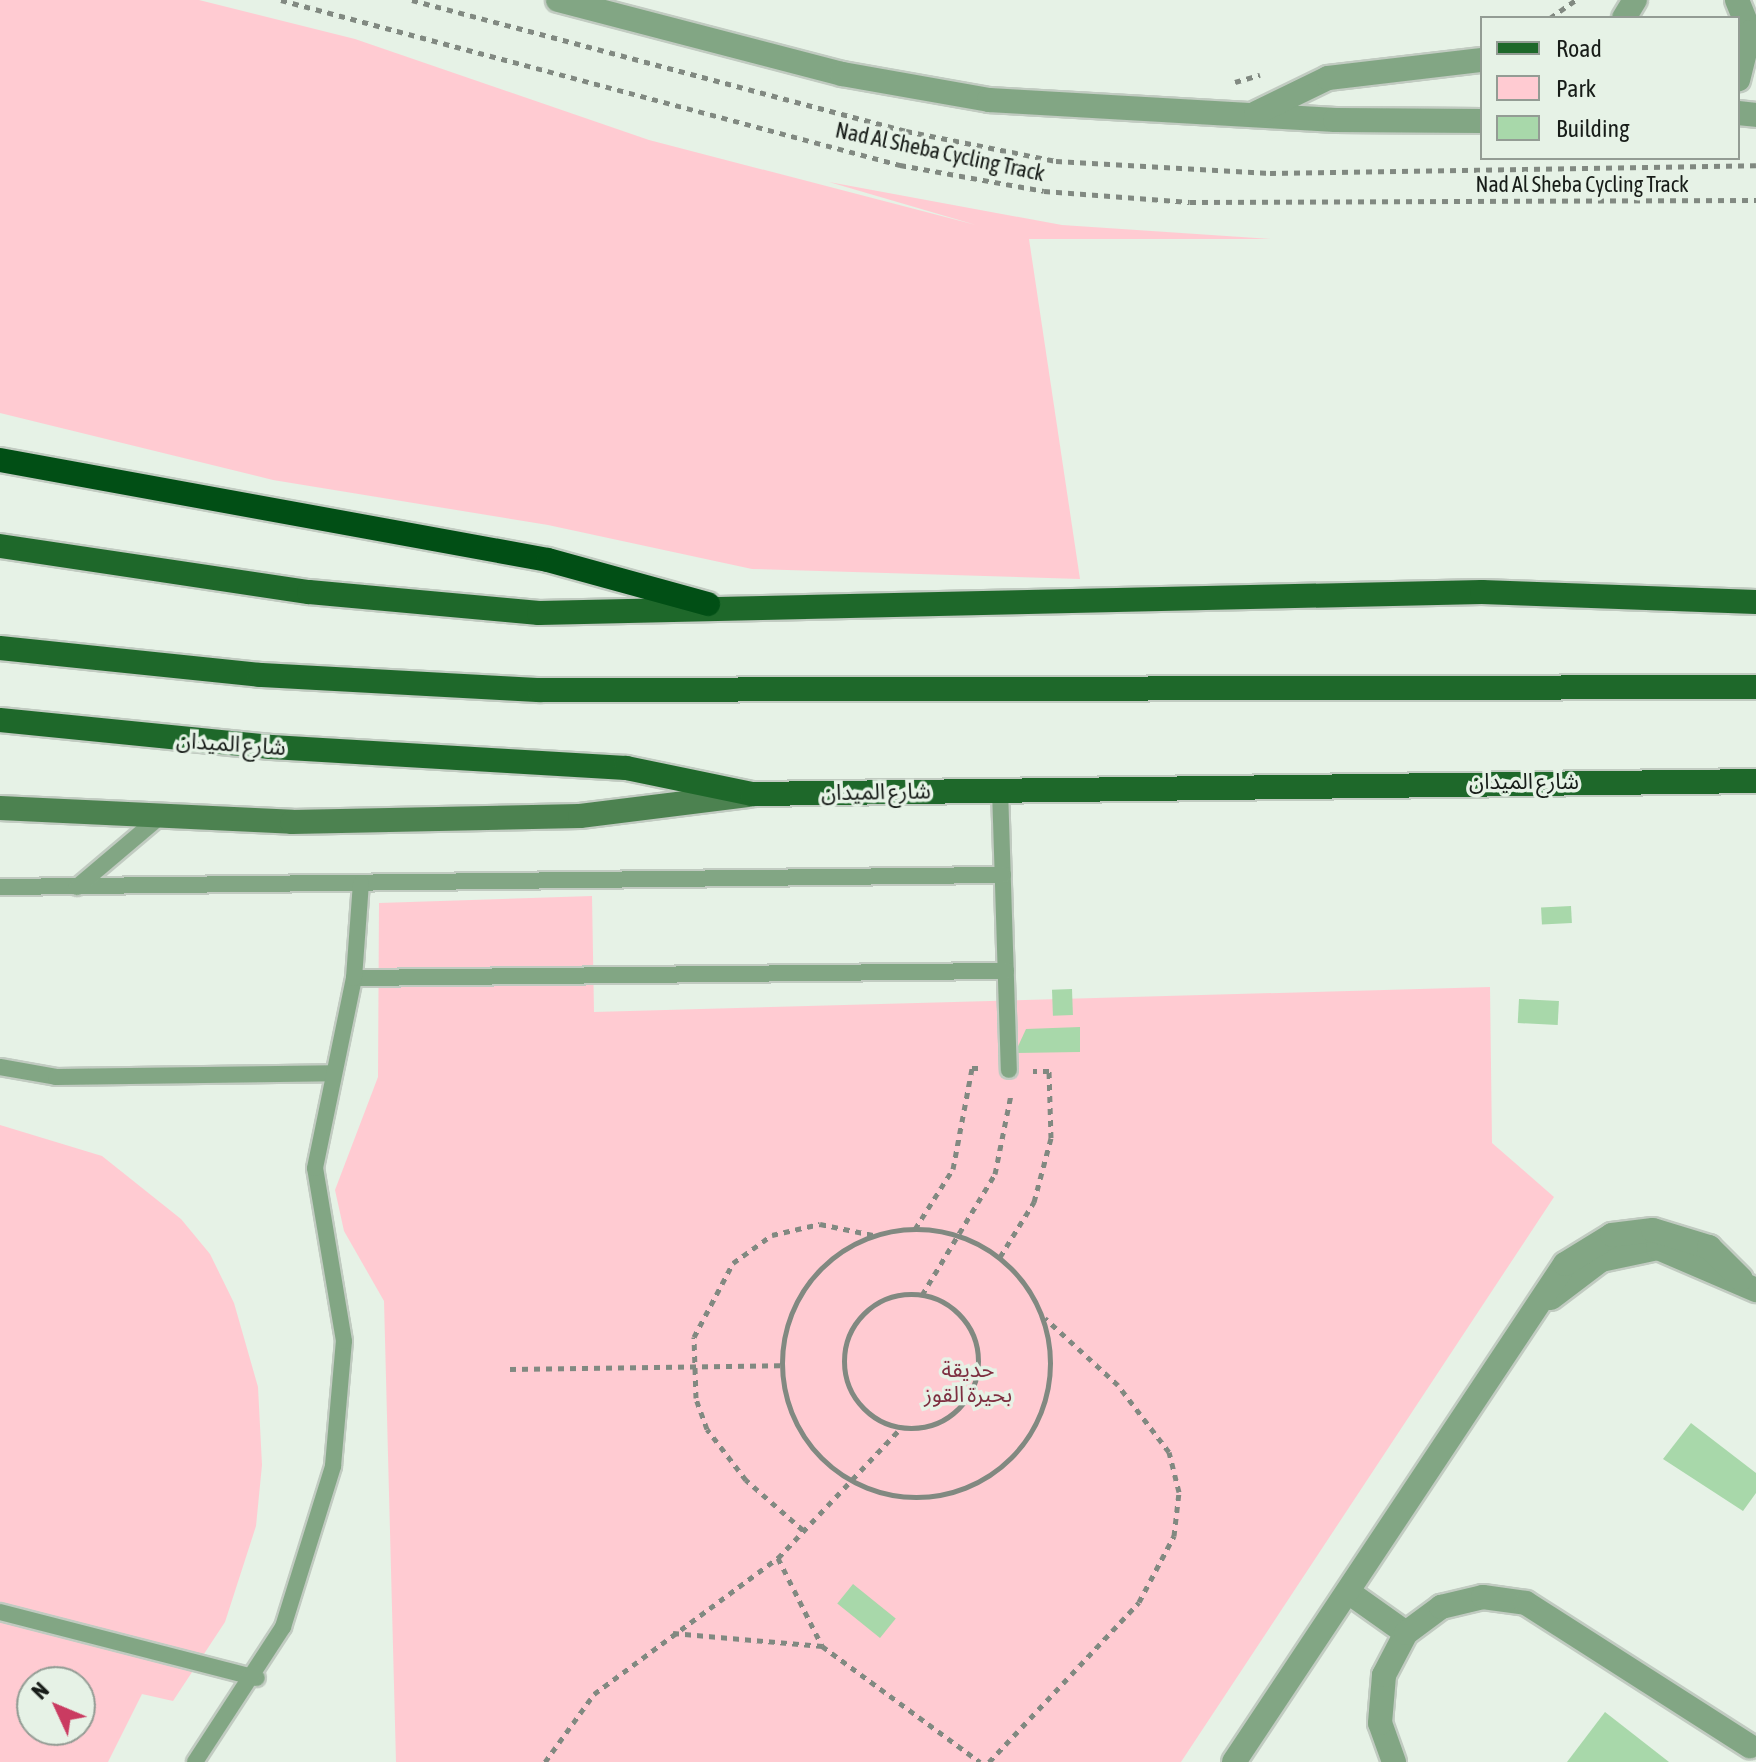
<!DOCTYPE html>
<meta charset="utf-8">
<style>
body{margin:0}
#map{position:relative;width:1756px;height:1762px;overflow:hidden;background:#e6f2e6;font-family:"Asap Condensed","Noto Sans Arabic",sans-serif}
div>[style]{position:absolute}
.green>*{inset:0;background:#ffcbd2}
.building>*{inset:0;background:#a8d8aa;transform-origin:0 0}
.path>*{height:5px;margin-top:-2.5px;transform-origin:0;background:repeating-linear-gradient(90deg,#818981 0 6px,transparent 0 12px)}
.path>.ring{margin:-2.5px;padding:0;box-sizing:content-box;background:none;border:5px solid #818981;border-radius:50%}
.roads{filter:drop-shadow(2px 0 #c1cbc1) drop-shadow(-2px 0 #c1cbc1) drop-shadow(0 2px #c1cbc1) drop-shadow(0 -2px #c1cbc1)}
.lane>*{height:16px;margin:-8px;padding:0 8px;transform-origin:8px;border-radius:8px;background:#82a684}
.street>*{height:24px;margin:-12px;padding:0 12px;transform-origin:12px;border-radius:12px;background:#82a684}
.secondary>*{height:24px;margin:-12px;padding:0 12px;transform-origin:12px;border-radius:12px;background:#4c8250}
.primary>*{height:24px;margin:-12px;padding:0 12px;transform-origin:12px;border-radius:12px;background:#1e682a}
.highway>*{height:24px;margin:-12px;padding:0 12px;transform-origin:12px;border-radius:12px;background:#014f15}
span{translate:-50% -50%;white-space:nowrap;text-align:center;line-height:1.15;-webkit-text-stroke:7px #e6f2e6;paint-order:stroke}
.street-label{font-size:22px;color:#171c18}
.park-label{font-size:22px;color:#7e2f41}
.legend{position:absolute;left:1480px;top:16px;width:260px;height:144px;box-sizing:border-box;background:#e6f2e6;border:2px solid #939c94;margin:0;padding:10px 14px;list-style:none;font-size:24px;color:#171c18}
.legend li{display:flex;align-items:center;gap:16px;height:40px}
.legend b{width:40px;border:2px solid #939c94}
.north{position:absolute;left:16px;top:1666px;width:80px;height:80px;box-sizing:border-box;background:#e6f2e6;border:2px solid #939c94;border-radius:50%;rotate:314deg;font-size:22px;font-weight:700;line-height:32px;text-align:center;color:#171c18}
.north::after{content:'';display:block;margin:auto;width:28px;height:36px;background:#ca3b61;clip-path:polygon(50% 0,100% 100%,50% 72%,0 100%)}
</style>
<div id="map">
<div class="green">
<i style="clip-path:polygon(0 0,199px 0,355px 39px,649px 140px,976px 225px,829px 182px,1062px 225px,1271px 239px,1029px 239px,1080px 579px,752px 569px,548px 525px,273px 480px,0 413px)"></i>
<i style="clip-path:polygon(592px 896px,594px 1012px,1490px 987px,1492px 1143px,1554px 1197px,1181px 1762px,396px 1762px,384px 1301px,344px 1231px,335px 1190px,378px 1077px,379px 903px)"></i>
<i style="clip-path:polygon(evenodd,0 1125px,102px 1156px,181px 1219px,210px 1254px,234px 1303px,258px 1387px,262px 1465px,256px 1526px,225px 1622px,173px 1701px,142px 1694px,108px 1762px,0 1762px,0 1125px,32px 1682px,80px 1682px,80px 1730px,32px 1730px,32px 1682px)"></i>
</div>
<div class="building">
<i style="left:1571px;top:906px;width:17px;height:30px;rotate:87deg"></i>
<i style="left:1072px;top:989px;width:26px;height:20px;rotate:88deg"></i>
<i style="left:1519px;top:999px;width:40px;height:24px;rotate:3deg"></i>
<i style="clip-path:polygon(1080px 1027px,1080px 1052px,1015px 1053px,1026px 1029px)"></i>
<i style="clip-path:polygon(1691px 1423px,1756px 1473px,1756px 1493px,1743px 1511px,1663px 1459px)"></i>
<i style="left:853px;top:1584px;width:55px;height:25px;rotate:39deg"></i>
<i style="clip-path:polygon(1605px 1712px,1669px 1762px,1567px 1762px)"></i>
</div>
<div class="path">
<i style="left:281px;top:0;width:641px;rotate:14.93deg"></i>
<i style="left:900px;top:165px;width:146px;rotate:10.2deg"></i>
<i style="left:1044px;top:191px;width:146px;rotate:4.3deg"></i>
<i style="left:1190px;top:202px;width:566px;rotate:-0.2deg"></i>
<i style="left:412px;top:0;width:511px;rotate:14.85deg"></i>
<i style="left:906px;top:131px;width:153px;rotate:11.3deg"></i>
<i style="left:1056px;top:161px;width:214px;rotate:3.2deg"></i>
<i style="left:1270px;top:173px;width:486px;rotate:-0.9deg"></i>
<i style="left:1550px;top:18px;width:32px;rotate:-35deg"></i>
<i style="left:1235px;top:82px;width:26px;rotate:-16deg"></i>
<i class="ring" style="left:782px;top:1229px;width:263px;height:263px"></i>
<i style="left:915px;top:1229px;width:71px;rotate:-57.7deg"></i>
<i style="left:953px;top:1169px;width:103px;rotate:-79.3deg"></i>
<i style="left:972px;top:1068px;width:11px"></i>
<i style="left:1000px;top:1257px;width:65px;rotate:-58.3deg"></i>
<i style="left:1034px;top:1202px;width:66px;rotate:-75.1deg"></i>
<i style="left:1051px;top:1138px;width:67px;rotate:-91.7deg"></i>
<i style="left:1049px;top:1071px;width:16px;rotate:180deg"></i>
<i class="ring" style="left:844px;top:1294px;width:129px;height:129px"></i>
<i style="left:922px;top:1295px;width:141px;rotate:-58.9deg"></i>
<i style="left:995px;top:1174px;width:81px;rotate:-78.6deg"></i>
<i style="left:510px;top:1369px;width:271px;rotate:-0.8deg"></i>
<i style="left:803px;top:1530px;width:76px;rotate:-138.7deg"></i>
<i style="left:746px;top:1480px;width:64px;rotate:-127.4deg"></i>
<i style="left:707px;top:1429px;width:33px;rotate:-110deg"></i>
<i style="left:696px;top:1398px;width:61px;rotate:-91.9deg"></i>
<i style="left:694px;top:1337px;width:84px;rotate:-62.2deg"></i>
<i style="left:733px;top:1263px;width:48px;rotate:-35.7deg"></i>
<i style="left:772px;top:1235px;width:49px;rotate:-12.9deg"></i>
<i style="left:820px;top:1224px;width:54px;rotate:11.7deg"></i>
<i style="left:778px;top:1558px;width:98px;rotate:63.4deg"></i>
<i style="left:822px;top:1646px;width:196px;rotate:36.3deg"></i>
<i style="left:673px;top:1633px;width:150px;rotate:5deg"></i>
<i style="left:545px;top:1762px;width:84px;rotate:-54.2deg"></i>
<i style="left:594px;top:1694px;width:229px;rotate:-36.5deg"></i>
<i style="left:778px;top:1558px;width:180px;rotate:-46.6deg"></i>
<i style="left:989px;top:1762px;width:219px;rotate:-46.8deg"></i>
<i style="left:1139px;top:1602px;width:75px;rotate:-62.1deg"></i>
<i style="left:1174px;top:1536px;width:44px;rotate:-83.5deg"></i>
<i style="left:1179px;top:1492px;width:41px;rotate:-104deg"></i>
<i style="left:1169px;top:1452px;width:84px;rotate:-127.3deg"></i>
<i style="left:1118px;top:1385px;width:99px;rotate:-137.5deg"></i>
</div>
<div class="roads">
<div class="lane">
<i style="left:1000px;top:789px;width:281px;rotate:88.2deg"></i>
<i style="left:0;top:887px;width:1003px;rotate:-0.69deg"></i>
<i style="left:77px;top:887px;width:104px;rotate:-40.3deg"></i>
<i style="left:354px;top:978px;width:652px;rotate:-0.62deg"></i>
<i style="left:0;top:1067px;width:57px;rotate:10.1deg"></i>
<i style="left:56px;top:1077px;width:277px;rotate:-0.8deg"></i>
<i style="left:0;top:1612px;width:265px;rotate:14.4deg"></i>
<i style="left:195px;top:1762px;width:161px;rotate:-56.9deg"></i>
<i style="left:283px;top:1627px;width:169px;rotate:-72.7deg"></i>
<i style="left:333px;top:1466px;width:125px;rotate:-85deg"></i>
<i style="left:344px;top:1341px;width:175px;rotate:-99.5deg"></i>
<i style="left:315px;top:1168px;width:194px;rotate:-78.4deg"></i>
<i style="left:354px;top:978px;width:95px;rotate:-85.8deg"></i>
</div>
<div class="street">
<i style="left:558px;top:0;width:293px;rotate:14.6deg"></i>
<i style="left:842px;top:74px;width:149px;rotate:10deg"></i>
<i style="left:989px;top:100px;width:347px;rotate:3.3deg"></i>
<i style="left:1335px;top:120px;width:147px;rotate:0.4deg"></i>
<i style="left:1737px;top:0;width:35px;rotate:68deg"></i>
<i style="left:1750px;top:32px;width:49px;rotate:104deg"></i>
<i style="left:1624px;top:18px;width:21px;rotate:-59deg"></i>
<i style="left:1256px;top:113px;width:80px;rotate:-25.9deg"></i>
<i style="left:1328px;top:78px;width:155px;rotate:-6.7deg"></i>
<i style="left:1738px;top:113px;width:18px;rotate:6deg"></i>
<i style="left:1551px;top:1298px;width:63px;rotate:-37.2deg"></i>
<i style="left:1601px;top:1260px;width:58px;rotate:-11.9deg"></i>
<i style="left:1658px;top:1248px;width:107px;rotate:23.2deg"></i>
<i style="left:1351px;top:1594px;width:67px;rotate:35.3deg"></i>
<i style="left:1234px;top:1762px;width:598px;rotate:-56.39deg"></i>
<i style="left:1565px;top:1264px;width:55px;rotate:-31.7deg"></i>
<i style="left:1612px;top:1235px;width:41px;rotate:-7deg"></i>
<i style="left:1653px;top:1230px;width:59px;rotate:16.9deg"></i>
<i style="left:1709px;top:1247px;width:45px;rotate:45deg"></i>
<i style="left:1394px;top:1762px;width:41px;rotate:-109.7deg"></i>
<i style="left:1380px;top:1723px;width:48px;rotate:-85.2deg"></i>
<i style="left:1384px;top:1675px;width:47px;rotate:-62.4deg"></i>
<i style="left:1406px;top:1633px;width:44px;rotate:-36.6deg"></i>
<i style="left:1441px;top:1607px;width:43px;rotate:-13.4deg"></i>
<i style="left:1483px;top:1597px;width:43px;rotate:7.9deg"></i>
<i style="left:1526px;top:1603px;width:266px;rotate:32.6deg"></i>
</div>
<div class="secondary">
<i style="left:0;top:808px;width:292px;rotate:2.7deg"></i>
<i style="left:292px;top:822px;width:288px;rotate:-1.2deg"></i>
<i style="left:580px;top:816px;width:169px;rotate:-7.1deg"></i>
</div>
<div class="primary">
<i style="left:0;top:546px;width:312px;rotate:8.5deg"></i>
<i style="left:309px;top:592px;width:231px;rotate:5.2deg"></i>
<i style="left:539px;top:613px;width:943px;rotate:-1.28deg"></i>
<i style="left:1482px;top:592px;width:274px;rotate:2.1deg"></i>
<i style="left:0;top:648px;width:261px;rotate:5.9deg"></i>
<i style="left:260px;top:675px;width:279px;rotate:3.1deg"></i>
<i style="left:539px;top:690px;width:1217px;rotate:-0.14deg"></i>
<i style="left:0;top:720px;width:272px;rotate:5.7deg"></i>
<i style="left:271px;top:747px;width:356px;rotate:3.4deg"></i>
<i style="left:626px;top:768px;width:129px;rotate:11.7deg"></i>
<i style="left:752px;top:794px;width:1004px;rotate:-0.74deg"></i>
</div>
<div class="highway">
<i style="left:0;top:460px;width:557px;rotate:10.34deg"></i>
<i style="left:548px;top:560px;width:166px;rotate:15.4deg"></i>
</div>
</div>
<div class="street-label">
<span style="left:940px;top:152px;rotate:12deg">Nad Al Sheba Cycling Track</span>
<span style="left:1582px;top:185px">Nad Al Sheba Cycling Track</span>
<span style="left:231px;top:744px;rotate:4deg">شارع الميدان</span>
<span style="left:1524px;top:782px">شارع الميدان</span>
<span style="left:876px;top:792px;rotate:-1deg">شارع الميدان</span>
</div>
<div class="park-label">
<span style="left:968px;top:1382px">حديقة<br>بحيرة القوز</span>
</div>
<ul class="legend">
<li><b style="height:10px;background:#1e682a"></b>Road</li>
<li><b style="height:22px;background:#ffcbd2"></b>Park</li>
<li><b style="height:22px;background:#a8d8aa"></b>Building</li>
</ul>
<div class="north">N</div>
</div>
